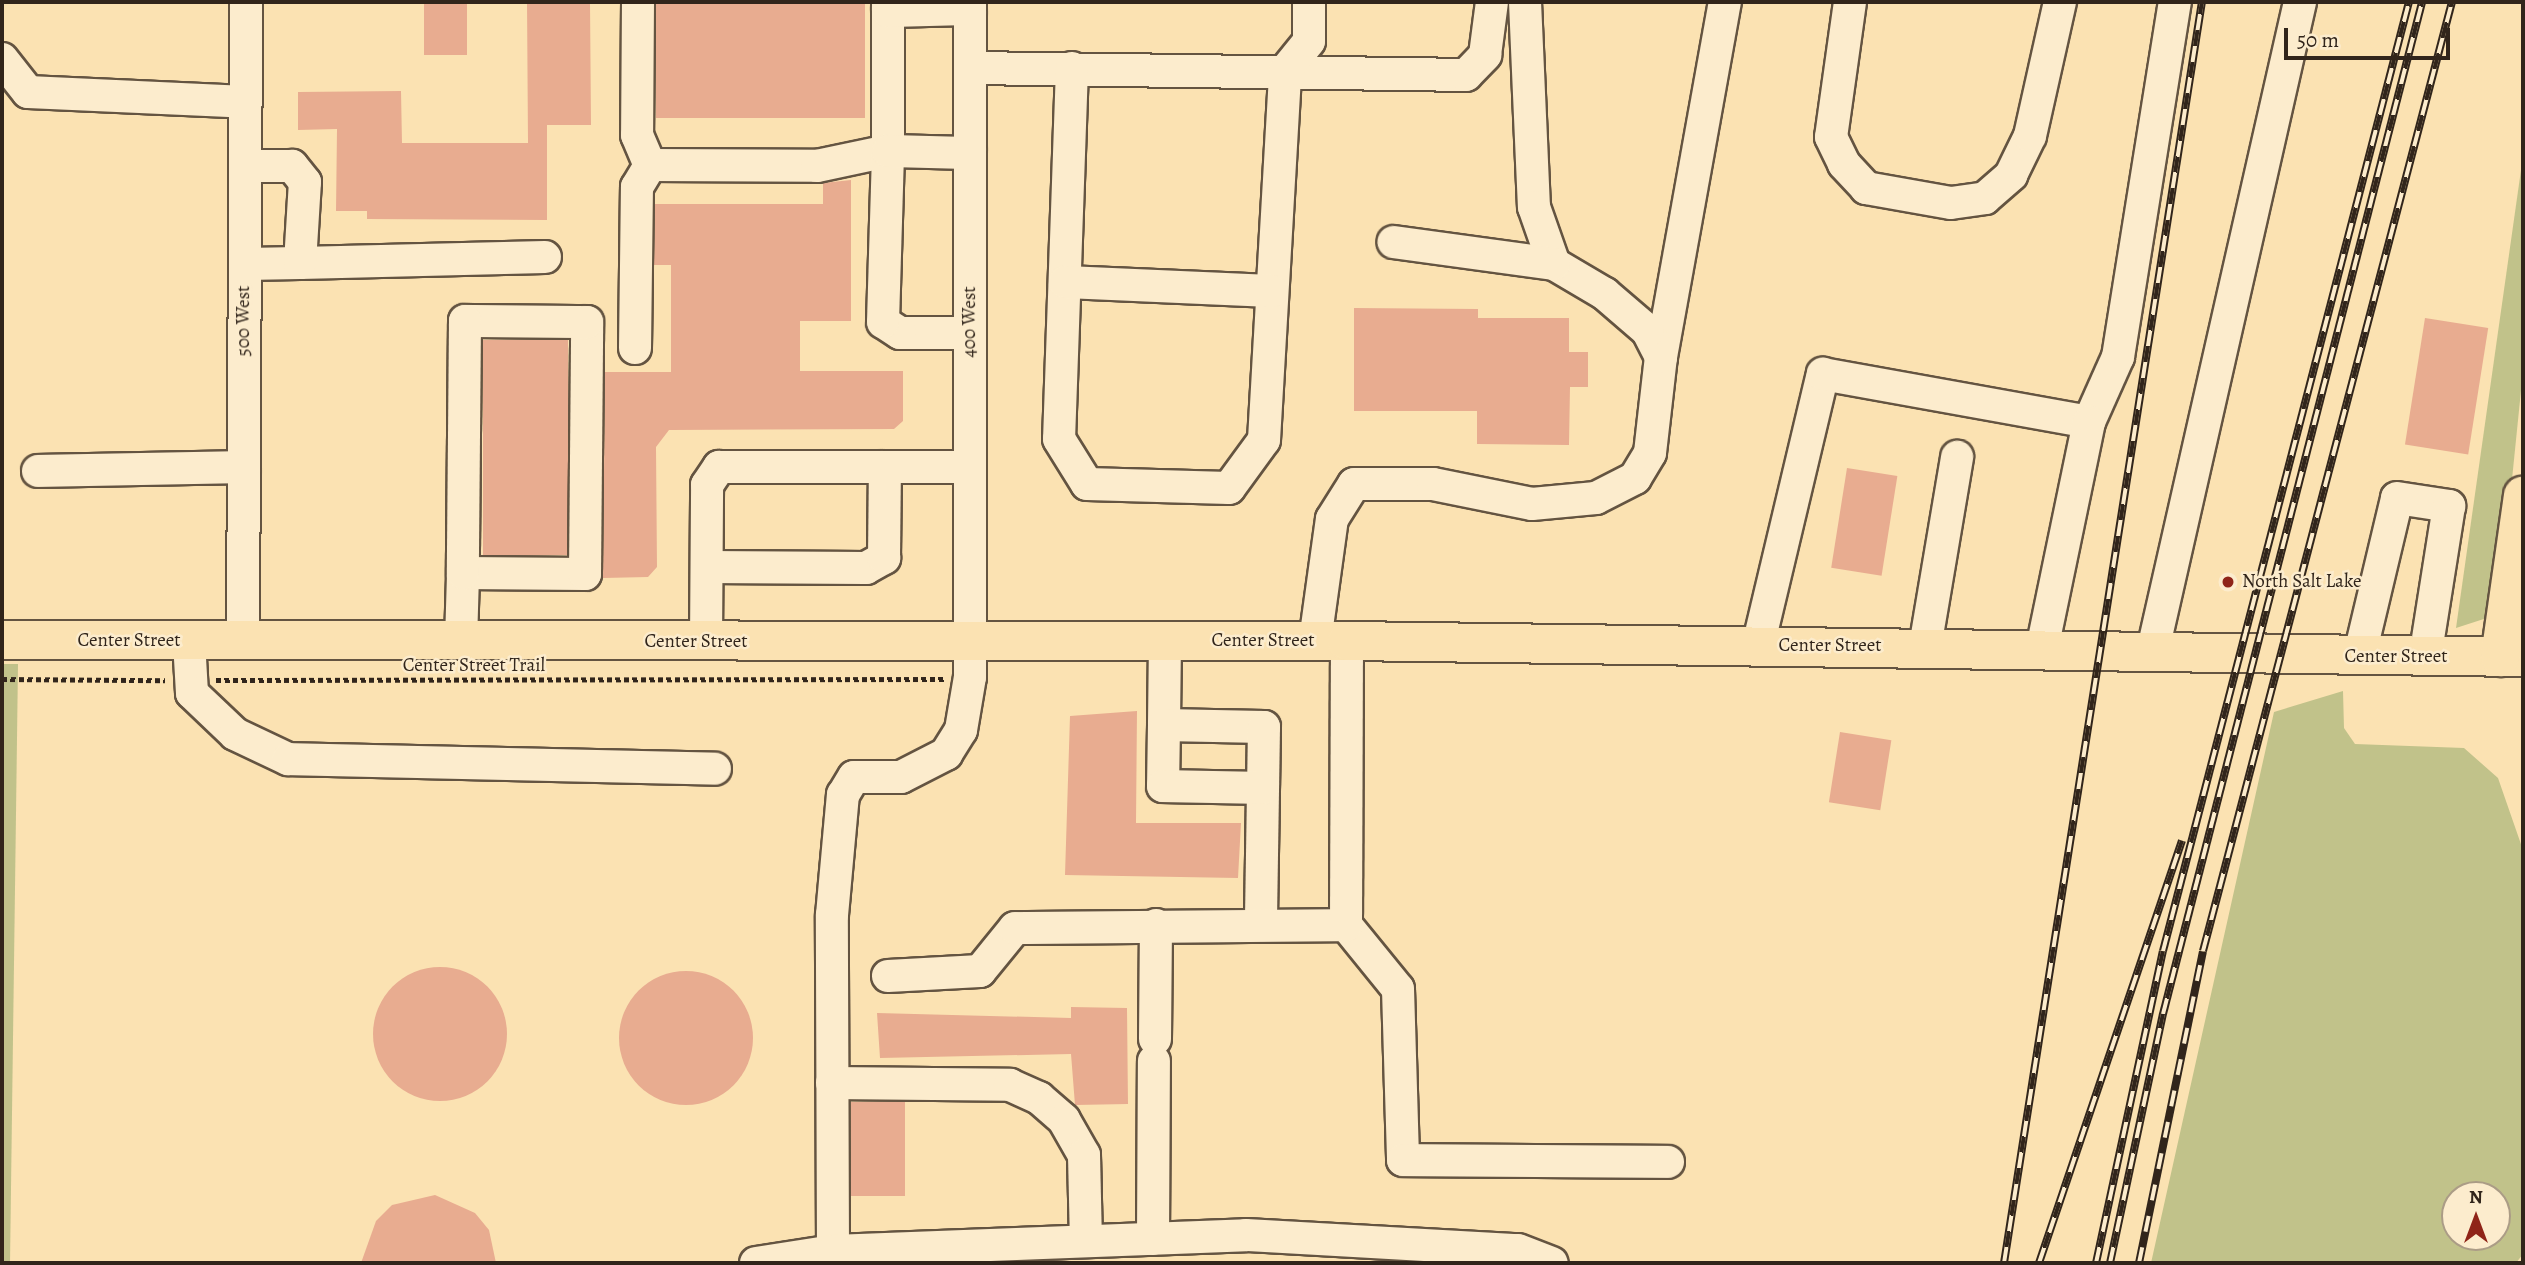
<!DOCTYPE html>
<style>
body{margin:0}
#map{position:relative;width:2525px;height:1265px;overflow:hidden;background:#fbe2b2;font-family:Alegreya,serif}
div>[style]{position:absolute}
.green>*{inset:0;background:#c1c28a}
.building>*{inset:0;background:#e8ac90;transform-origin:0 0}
.round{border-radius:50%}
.path>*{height:4.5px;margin-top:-2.25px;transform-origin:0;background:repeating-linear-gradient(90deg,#31251b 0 5px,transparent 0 8.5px)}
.roads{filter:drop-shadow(2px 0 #645441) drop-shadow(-2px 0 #645441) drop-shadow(0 2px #645441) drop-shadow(0 -2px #645441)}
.minor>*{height:32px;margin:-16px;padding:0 16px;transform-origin:16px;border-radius:16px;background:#fceccd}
.major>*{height:38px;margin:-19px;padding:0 19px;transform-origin:19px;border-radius:19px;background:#fbe2b2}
.highway>*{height:38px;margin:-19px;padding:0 19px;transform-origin:19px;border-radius:19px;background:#fbe2b2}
.rail>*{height:8px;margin-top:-4px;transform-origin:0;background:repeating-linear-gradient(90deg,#fceccd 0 16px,#31251b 0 32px);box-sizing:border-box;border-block:2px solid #31251b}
.dots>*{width:19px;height:19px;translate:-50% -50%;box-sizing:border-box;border:4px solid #fceccd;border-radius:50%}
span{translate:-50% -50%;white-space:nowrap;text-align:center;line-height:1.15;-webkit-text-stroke:5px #fceccd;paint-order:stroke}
.street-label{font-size:19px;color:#31251b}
.poi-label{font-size:19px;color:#31251b}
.left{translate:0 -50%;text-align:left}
.frame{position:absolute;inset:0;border:4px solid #31251b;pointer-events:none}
.north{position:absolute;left:2441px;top:1181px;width:70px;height:70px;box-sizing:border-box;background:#fceccd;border:2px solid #ab9c86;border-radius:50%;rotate:0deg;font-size:19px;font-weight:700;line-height:28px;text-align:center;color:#31251b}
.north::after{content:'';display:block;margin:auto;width:24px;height:32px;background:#8f2418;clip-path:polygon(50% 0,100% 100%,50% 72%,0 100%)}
.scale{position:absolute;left:2284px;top:28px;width:166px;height:32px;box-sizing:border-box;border:4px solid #31251b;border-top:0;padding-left:9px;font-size:21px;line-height:24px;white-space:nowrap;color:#31251b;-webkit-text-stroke:5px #fceccd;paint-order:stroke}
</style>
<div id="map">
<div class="green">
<i style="clip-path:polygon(2523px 156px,2523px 371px,2504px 558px,2493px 616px,2456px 628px)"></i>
<i style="clip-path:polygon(2px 664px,18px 664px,10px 1263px,2px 1263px)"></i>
<i style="clip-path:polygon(evenodd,2343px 691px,2344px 728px,2355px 744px,2464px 748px,2498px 778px,2523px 850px,2523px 1254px,2516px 1263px,2151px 1263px,2274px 712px,2343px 691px,2455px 1195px,2497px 1195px,2497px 1237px,2455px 1237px,2455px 1195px)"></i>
</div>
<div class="building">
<i style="left:424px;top:2px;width:43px;height:53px"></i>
<i style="clip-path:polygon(527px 2px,590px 2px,591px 125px,547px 125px,547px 220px,367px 219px,367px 211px,336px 211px,337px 129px,298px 130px,298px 92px,401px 91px,402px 143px,528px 143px)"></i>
<i style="left:656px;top:2px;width:209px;height:116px"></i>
<i style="clip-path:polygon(851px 180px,851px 321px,800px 321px,800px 371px,903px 371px,903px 421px,894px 429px,669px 430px,656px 447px,657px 567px,648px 577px,603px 578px,605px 372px,671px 372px,671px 265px,654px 265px,655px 204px,823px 204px,823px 183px)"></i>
<i style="clip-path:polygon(1354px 308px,1478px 309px,1478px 318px,1569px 318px,1569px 352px,1588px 352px,1588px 387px,1570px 387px,1569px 445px,1477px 444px,1477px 411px,1354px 411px)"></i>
<i style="left:2425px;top:318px;width:64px;height:128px;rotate:9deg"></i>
<i style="left:483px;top:340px;width:85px;height:215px"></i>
<i style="left:1847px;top:468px;width:51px;height:101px;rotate:9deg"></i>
<i style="clip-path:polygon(1137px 711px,1136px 823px,1241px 823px,1238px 878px,1065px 875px,1070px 716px)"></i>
<i style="left:1840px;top:732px;width:52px;height:71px;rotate:9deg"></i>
<i class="round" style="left:373px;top:967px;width:134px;height:134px"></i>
<i class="round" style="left:619px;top:971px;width:134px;height:134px"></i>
<i style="clip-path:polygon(1071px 1007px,1127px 1008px,1128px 1104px,1075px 1105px,1071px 1054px,880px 1058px,877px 1013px,1071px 1018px)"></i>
<i style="left:851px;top:1102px;width:54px;height:94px"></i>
<i style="clip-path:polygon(435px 1195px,475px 1213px,489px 1230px,496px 1263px,361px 1263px,376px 1221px,392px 1205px)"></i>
</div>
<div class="path">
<i style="left:2px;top:679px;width:163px;rotate:0.4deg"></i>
<i style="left:216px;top:680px;width:730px;rotate:-0.08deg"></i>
</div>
<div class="roads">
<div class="minor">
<i style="left:638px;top:2px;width:133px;rotate:90.4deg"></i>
<i style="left:637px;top:135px;width:33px;rotate:67deg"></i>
<i style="left:650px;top:165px;width:167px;rotate:0.3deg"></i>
<i style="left:817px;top:166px;width:73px;rotate:-11.9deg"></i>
<i style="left:888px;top:151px;width:140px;rotate:-90deg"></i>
<i style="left:888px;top:2px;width:9px;rotate:90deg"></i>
<i style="left:888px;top:11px;width:82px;rotate:-1.4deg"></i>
<i style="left:1525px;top:2px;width:205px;rotate:87.5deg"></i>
<i style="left:1534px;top:207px;width:60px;rotate:70.7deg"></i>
<i style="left:1850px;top:2px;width:136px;rotate:98deg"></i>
<i style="left:1831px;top:137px;width:30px;rotate:64deg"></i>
<i style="left:1844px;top:164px;width:33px;rotate:47deg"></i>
<i style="left:1866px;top:188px;width:86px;rotate:10deg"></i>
<i style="left:1951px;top:203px;width:34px;rotate:-8deg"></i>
<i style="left:1985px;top:198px;width:35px;rotate:-41deg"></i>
<i style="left:2011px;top:175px;width:43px;rotate:-64deg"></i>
<i style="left:2030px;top:136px;width:137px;rotate:-77.4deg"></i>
<i style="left:2px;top:59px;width:42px;rotate:51.8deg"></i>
<i style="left:28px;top:92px;width:218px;rotate:2.6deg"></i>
<i style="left:970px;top:68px;width:496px;rotate:0.8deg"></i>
<i style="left:1466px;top:75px;width:28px;rotate:-46deg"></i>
<i style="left:1485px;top:55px;width:53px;rotate:-82.5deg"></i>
<i style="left:1072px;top:68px;width:371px;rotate:92deg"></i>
<i style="left:1059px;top:439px;width:53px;rotate:58.1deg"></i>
<i style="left:1087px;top:484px;width:142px;rotate:1.6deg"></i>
<i style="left:1229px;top:488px;width:59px;rotate:-53.9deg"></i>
<i style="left:1264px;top:440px;width:370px;rotate:-86.7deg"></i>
<i style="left:1285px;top:71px;width:38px;rotate:-51deg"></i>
<i style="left:1309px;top:41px;width:39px;rotate:-90deg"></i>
<i style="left:300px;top:263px;width:245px;rotate:-1.4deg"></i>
<i style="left:245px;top:264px;width:55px;rotate:-1deg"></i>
<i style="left:300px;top:263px;width:81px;rotate:-86.5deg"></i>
<i style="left:305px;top:182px;width:21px;rotate:-129deg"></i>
<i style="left:292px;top:166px;width:47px;rotate:180deg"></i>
<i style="left:1065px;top:282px;width:207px;rotate:2.5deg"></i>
<i style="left:970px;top:333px;width:70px;rotate:180deg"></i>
<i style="left:900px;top:333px;width:20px;rotate:-147deg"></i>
<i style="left:883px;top:322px;width:171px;rotate:-88.3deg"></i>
<i style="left:888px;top:151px;width:82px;rotate:1.4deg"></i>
<i style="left:635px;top:348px;width:161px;rotate:-89.3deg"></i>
<i style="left:637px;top:187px;width:26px;rotate:-59deg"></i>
<i style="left:1661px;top:357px;width:361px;rotate:-79.8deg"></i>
<i style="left:2089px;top:422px;width:71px;rotate:-66deg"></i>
<i style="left:2118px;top:357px;width:360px;rotate:-80.9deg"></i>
<i style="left:38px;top:471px;width:206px;rotate:-1.1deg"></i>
<i style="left:707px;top:567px;width:159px;rotate:0.4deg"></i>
<i style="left:866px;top:568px;width:21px;rotate:-29deg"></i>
<i style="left:884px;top:558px;width:91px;rotate:-89.4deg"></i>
<i style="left:189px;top:641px;width:52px;rotate:86.7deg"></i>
<i style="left:192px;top:693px;width:59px;rotate:43.6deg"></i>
<i style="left:235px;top:734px;width:59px;rotate:25.3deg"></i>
<i style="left:288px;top:759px;width:427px;rotate:1.3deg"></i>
<i style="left:243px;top:641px;width:639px;rotate:-89.73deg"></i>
<i style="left:1165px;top:641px;width:84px;rotate:90.7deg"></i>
<i style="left:1164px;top:725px;width:100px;rotate:1.1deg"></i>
<i style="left:1264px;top:727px;width:198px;rotate:90.9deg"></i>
<i style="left:1315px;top:641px;width:123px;rotate:-82.1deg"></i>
<i style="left:1332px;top:519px;width:41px;rotate:-57.8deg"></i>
<i style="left:1354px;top:484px;width:79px"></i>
<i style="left:1433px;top:484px;width:101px;rotate:11.4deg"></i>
<i style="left:1532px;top:504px;width:64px;rotate:-5.4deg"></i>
<i style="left:1596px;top:498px;width:44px;rotate:-27.1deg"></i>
<i style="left:1635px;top:478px;width:29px;rotate:-59deg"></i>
<i style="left:1650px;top:453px;width:97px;rotate:-83.5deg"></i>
<i style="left:1661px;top:357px;width:29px;rotate:-117deg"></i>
<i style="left:1648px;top:331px;width:57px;rotate:-139.3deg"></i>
<i style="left:1605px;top:294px;width:59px;rotate:-149.5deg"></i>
<i style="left:1554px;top:264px;width:162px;rotate:-172.2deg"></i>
<i style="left:461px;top:642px;width:69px;rotate:-88.3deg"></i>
<i style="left:463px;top:573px;width:122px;rotate:0.5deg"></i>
<i style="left:585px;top:574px;width:252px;rotate:-89.5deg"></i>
<i style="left:587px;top:322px;width:122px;rotate:-179.5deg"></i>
<i style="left:465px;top:321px;width:252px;rotate:90.5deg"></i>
<i style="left:706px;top:642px;width:157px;rotate:-89.6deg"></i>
<i style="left:707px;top:485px;width:22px;rotate:-56deg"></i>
<i style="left:719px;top:467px;width:251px"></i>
<i style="left:1758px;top:646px;width:280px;rotate:-76.6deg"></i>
<i style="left:1823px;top:374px;width:270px;rotate:10.2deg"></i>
<i style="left:2089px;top:422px;width:232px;rotate:101.7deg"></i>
<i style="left:1925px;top:647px;width:193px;rotate:-80.4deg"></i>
<i style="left:2152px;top:654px;width:669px;rotate:-77.21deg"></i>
<i style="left:2359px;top:658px;width:164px;rotate:-76.6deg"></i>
<i style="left:2397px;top:498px;width:53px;rotate:8.7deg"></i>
<i style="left:2449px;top:506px;width:154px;rotate:99deg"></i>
<i style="left:1164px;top:725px;width:61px;rotate:90.9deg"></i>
<i style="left:1163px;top:786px;width:100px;rotate:1.1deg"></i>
<i style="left:1346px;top:925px;width:82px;rotate:50.9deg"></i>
<i style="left:1398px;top:989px;width:171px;rotate:88.3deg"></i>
<i style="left:1403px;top:1160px;width:265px;rotate:0.4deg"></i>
<i style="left:888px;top:976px;width:92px;rotate:-3.1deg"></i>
<i style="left:980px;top:971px;width:55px;rotate:-50.9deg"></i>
<i style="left:1015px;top:928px;width:331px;rotate:-0.5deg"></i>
<i style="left:1346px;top:925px;width:284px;rotate:-89.8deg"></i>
<i style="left:1155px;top:1039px;width:114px;rotate:-89.5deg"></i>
<i style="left:832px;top:1083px;width:178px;rotate:0.6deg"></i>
<i style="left:1010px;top:1085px;width:32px;rotate:24deg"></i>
<i style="left:1039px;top:1098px;width:33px;rotate:41deg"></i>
<i style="left:1064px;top:1120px;width:40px;rotate:60.3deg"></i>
<i style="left:1084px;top:1155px;width:86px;rotate:88.7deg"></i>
<i style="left:1153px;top:1239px;width:178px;rotate:-89.7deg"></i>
<i style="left:833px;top:1251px;width:336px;rotate:-90.2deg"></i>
<i style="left:832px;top:915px;width:121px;rotate:-84.8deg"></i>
<i style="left:843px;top:795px;width:21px;rotate:-59deg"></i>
<i style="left:854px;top:777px;width:47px"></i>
<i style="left:901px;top:777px;width:51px;rotate:-27.1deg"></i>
<i style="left:946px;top:754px;width:28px;rotate:-58deg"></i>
<i style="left:961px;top:730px;width:54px;rotate:-80.4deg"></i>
<i style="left:970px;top:677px;width:675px;rotate:-90deg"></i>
<i style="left:756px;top:1263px;width:78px;rotate:-8.9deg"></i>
<i style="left:833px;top:1251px;width:413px;rotate:-2.2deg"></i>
<i style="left:1246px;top:1235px;width:272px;rotate:3.2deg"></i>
<i style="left:1518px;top:1250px;width:36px;rotate:21deg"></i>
</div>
<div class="major">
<i style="left:2px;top:640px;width:1345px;rotate:0.04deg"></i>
<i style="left:1347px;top:641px;width:1176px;rotate:0.78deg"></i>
</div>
<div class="highway">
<i style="left:2500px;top:657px;width:163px;rotate:-81.9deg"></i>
</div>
</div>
<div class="rail">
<i style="left:2004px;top:1263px;width:1276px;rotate:-81.08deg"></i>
<i style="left:2039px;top:1263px;width:446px;rotate:-71.3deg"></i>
<i style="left:2096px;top:1263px;width:319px;rotate:-77.9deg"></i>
<i style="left:2163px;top:951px;width:980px;rotate:-75.47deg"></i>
<i style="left:2110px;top:1263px;width:255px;rotate:-78deg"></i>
<i style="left:2163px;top:1014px;width:1045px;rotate:-75.64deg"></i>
<i style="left:2139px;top:1263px;width:318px;rotate:-78.4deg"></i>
<i style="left:2203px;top:951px;width:981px;rotate:-75.3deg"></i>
</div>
<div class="dots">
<i style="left:2228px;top:582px;background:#8f2418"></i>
</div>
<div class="street-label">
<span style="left:244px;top:321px;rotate:-90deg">500 West</span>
<span style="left:970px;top:322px;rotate:-90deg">400 West</span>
<span style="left:129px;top:641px">Center Street</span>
<span style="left:1263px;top:641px">Center Street</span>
<span style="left:696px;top:642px">Center Street</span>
<span style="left:1830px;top:646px">Center Street</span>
<span style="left:2396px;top:657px">Center Street</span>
<span style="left:474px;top:666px">Center Street Trail</span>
</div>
<div class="poi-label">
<span class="left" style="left:2242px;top:582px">North Salt Lake</span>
</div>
<div class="frame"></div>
<div class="north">N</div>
<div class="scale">50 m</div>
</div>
